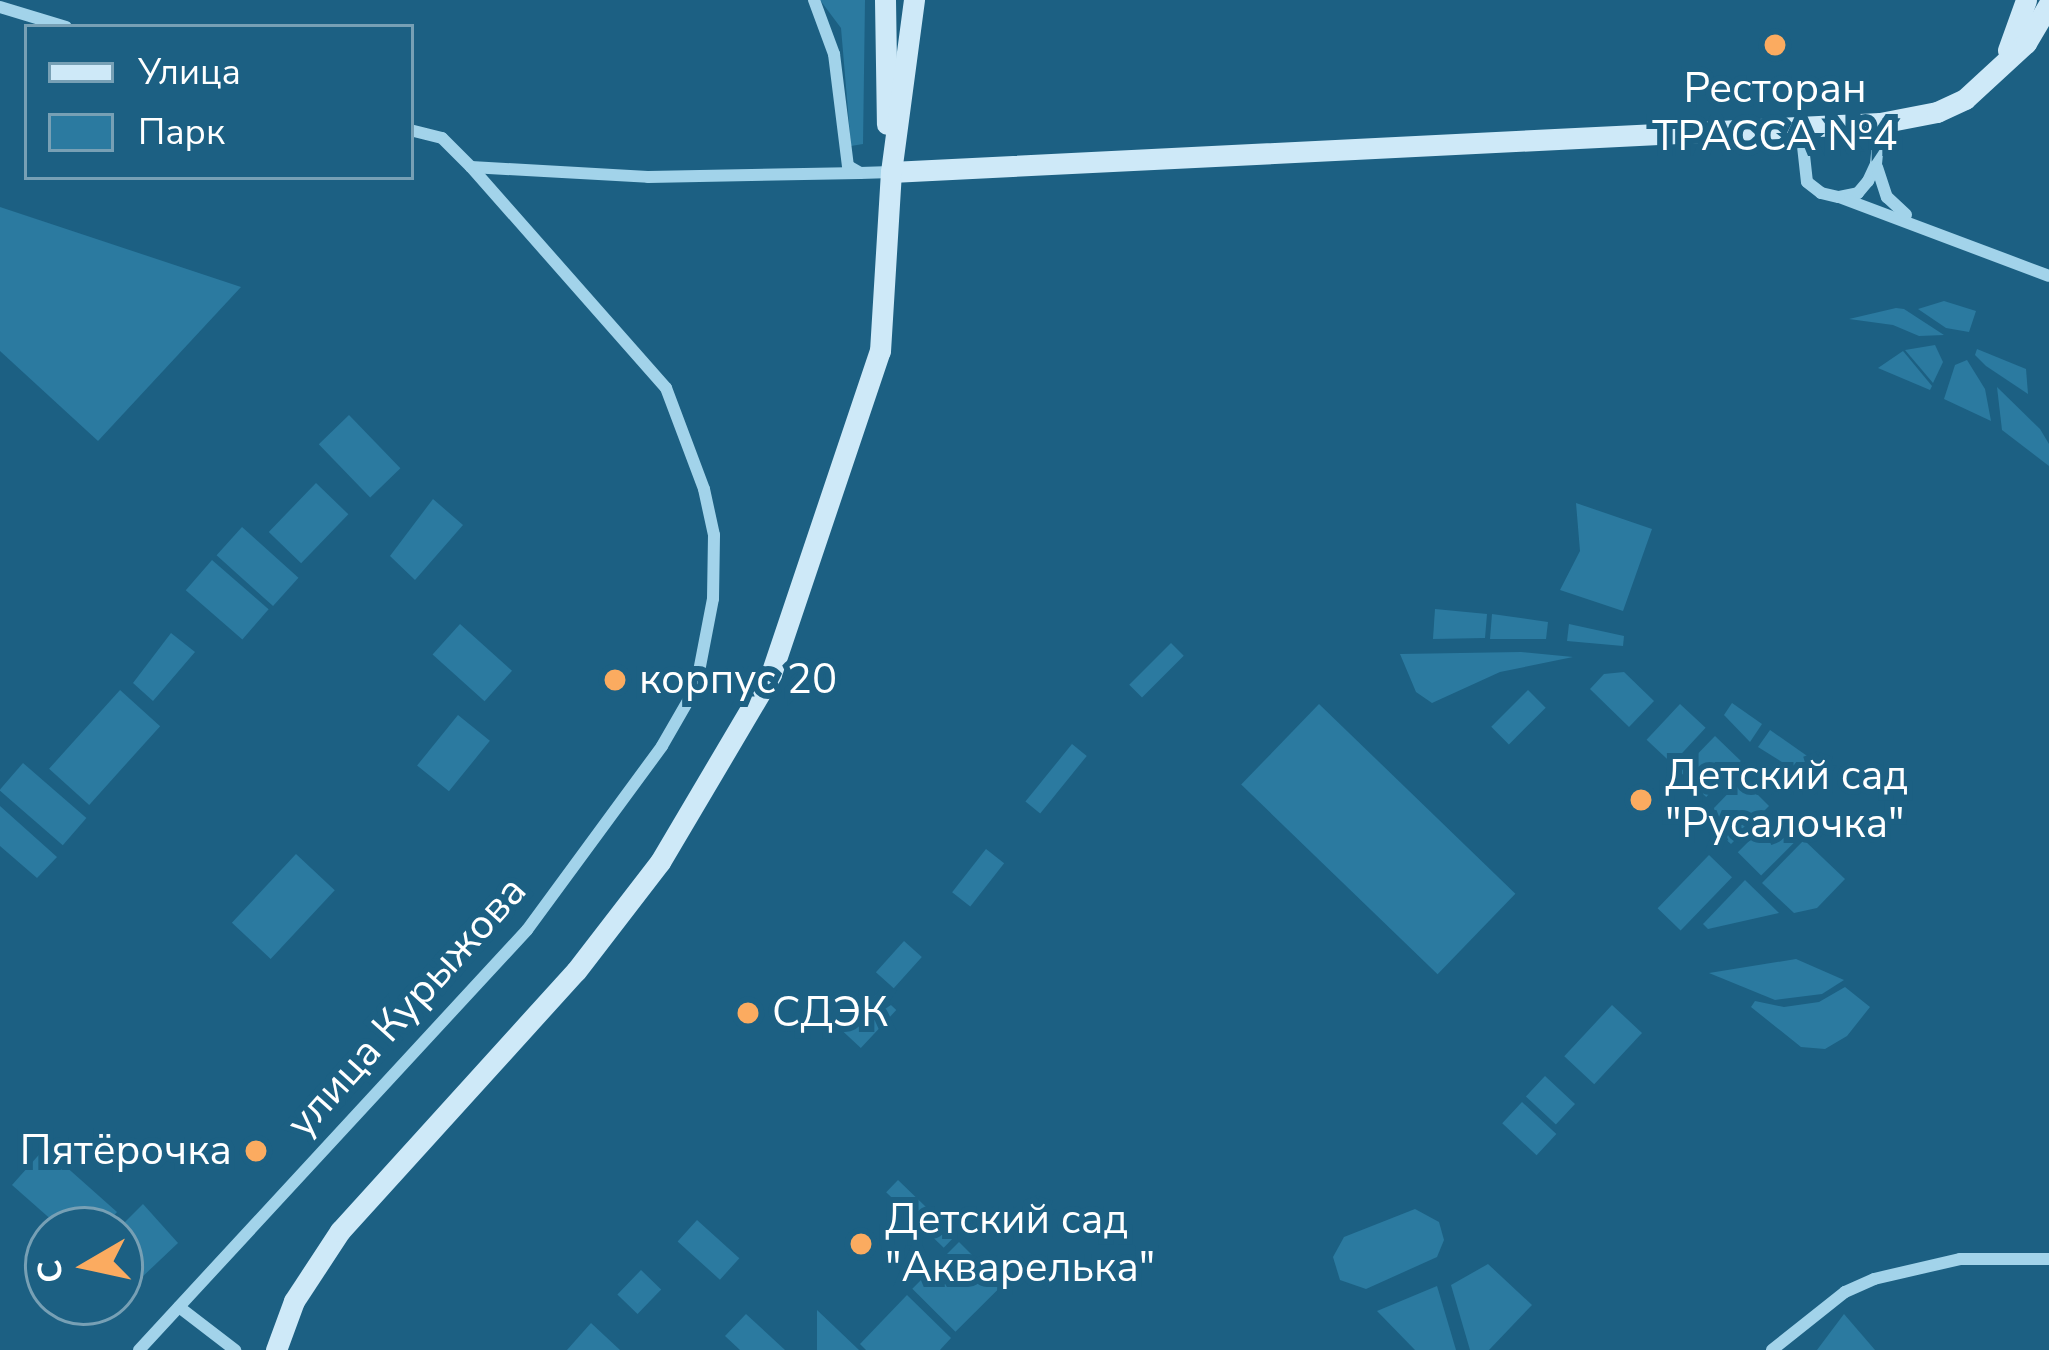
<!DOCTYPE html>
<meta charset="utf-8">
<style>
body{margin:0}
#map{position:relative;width:2049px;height:1350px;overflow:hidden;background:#1c6083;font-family:"Nunito Sans",sans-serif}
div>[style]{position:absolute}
.green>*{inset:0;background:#2b7aa0;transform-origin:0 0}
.street>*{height:12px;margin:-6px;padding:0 6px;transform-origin:6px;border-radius:6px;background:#a2d3ea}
.secondary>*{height:21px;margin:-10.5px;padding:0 10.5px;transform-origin:10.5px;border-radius:10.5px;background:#cee9f8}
.dots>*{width:33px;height:33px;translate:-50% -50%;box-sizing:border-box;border:6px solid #1c6083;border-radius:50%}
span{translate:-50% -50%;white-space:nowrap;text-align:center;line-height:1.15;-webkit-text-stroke:12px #1c6083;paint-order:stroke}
.poi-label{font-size:42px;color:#fff}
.left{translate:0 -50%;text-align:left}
.right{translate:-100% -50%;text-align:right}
.street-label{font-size:42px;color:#fff}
.legend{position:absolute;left:24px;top:24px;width:390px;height:156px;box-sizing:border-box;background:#1c6083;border:3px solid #77a0b5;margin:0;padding:15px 21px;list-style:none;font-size:36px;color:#fff}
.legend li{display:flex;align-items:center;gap:24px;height:60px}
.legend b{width:60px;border:3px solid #77a0b5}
.north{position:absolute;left:24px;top:1206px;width:120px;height:120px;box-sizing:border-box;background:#1c6083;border:3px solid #77a0b5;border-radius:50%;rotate:261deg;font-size:33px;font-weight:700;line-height:48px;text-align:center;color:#fff}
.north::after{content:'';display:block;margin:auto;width:42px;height:54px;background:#fbab60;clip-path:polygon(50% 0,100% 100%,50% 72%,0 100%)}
</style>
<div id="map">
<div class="green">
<i style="clip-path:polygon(820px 0,865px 0,863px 144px,851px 146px,841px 28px)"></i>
<i style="clip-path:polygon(0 207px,241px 287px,98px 441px,0 351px)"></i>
<i style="clip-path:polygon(1944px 301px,1976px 311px,1969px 332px,1946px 328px,1918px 309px)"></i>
<i style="clip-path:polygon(1896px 308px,1904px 309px,1944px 335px,1919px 336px,1893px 325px,1849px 319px)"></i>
<i style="clip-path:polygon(1935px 345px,1943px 362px,1933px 383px,1905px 350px)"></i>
<i style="clip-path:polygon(1977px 349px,2026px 369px,2028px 394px,1986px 366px,1975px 355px)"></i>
<i style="clip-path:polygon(1903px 351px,1932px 386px,1930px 390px,1878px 368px)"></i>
<i style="clip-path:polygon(1967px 360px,1985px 389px,1991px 421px,1944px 399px,1955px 365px)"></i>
<i style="clip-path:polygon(1997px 387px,2040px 429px,2049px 444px,2049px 466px,2002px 430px)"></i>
<i style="left:349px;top:415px;width:74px;height:42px;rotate:46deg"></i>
<i style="left:316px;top:483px;width:45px;height:68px;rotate:44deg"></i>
<i style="clip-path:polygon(433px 499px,463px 525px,415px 580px,390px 556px)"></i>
<i style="clip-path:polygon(1576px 503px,1652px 529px,1623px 611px,1560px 590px,1580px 551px)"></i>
<i style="left:242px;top:527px;width:76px;height:38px;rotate:42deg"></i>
<i style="left:212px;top:560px;width:75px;height:40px;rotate:41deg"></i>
<i style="clip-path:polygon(1435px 609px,1487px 614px,1485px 638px,1433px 639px)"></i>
<i style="clip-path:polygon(1492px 614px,1548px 622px,1546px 639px,1490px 639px)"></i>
<i style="left:460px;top:624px;width:70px;height:41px;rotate:42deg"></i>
<i style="clip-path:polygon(1569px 624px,1624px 636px,1623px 646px,1567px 641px)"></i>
<i style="clip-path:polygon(171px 633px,195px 652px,153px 701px,133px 683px)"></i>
<i style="left:1171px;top:643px;width:18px;height:59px;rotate:45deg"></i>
<i style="clip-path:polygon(1521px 652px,1573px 657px,1500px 672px,1432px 703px,1416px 692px,1400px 654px)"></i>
<i style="clip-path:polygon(1624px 672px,1654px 701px,1629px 727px,1590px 689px,1604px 674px)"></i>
<i style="left:120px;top:690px;width:54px;height:106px;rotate:42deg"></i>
<i style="left:1528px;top:690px;width:25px;height:52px;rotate:45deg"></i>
<i style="clip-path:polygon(1732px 703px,1762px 724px,1750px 742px,1724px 715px)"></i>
<i style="left:1319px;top:704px;width:273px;height:112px;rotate:44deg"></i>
<i style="left:1680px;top:704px;width:35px;height:49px;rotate:43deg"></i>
<i style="left:458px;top:715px;width:41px;height:65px;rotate:39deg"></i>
<i style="clip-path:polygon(1770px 730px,1830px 772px,1820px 786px,1758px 747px)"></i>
<i style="left:1715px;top:736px;width:36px;height:50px;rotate:44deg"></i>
<i style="left:1072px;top:744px;width:19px;height:74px;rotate:39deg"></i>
<i style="left:23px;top:763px;width:84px;height:36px;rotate:41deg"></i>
<i style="clip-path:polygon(1742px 779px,1769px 806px,1731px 844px,1721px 835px,1714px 808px)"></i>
<i style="clip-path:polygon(0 806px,57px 857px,37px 878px,0 846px)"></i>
<i style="left:1776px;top:814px;width:33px;height:54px;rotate:45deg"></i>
<i style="clip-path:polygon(1804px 840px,1845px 879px,1817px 908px,1794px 913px,1762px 883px)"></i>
<i style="left:986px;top:849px;width:23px;height:55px;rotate:38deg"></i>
<i style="left:296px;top:854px;width:53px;height:94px;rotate:43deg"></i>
<i style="left:1709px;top:855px;width:32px;height:74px;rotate:44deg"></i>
<i style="clip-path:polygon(1745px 880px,1779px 913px,1708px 929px,1703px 924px)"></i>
<i style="left:904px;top:941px;width:24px;height:42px;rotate:42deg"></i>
<i style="clip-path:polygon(1796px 959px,1844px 980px,1822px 994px,1775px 1000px,1709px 973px)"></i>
<i style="clip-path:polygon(1845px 987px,1870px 1007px,1847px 1036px,1825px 1049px,1801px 1047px,1751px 1007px,1755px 1001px,1784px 1007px,1819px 1002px)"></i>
<i style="left:878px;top:993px;width:25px;height:52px;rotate:43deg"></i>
<i style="left:1612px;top:1005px;width:41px;height:70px;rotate:43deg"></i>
<i style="left:1545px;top:1076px;width:41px;height:28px;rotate:43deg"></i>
<i style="left:1522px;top:1102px;width:47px;height:29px;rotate:43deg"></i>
<i style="clip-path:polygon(45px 1148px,117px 1212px,101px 1230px,63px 1230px,12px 1185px)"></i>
<i style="left:898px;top:1180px;width:80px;height:17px;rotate:44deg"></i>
<i style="clip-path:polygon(143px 1204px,178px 1243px,120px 1298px,117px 1230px)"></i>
<i style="clip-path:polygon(1415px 1209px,1439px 1222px,1444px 1240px,1437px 1257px,1366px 1289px,1340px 1280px,1333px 1257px,1344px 1237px)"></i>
<i style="left:697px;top:1220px;width:57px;height:29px;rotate:42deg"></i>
<i style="left:959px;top:1242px;width:61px;height:66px;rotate:45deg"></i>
<i style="clip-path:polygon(1488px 1264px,1532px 1305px,1489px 1350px,1470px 1350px,1451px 1285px)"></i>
<i style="left:641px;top:1270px;width:28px;height:34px;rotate:44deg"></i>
<i style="clip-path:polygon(1437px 1286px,1456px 1350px,1415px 1350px,1377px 1311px)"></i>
<i style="clip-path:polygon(907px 1295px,951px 1338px,940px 1350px,866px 1350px,860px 1344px)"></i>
<i style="clip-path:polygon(817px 1310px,859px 1350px,817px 1350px)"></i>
<i style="clip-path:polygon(746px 1314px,785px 1350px,740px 1350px,725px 1336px)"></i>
<i style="clip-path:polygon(1844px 1314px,1875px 1350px,1817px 1350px)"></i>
<i style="clip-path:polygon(591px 1323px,620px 1350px,567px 1350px)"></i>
</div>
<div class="street">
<i style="left:814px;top:0;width:58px;rotate:69.7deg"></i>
<i style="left:834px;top:54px;width:113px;rotate:82.9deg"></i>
<i style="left:848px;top:166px;width:14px;rotate:30deg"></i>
<i style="left:860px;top:173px;width:31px;rotate:-2deg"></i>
<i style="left:0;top:7px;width:69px;rotate:16.9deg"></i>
<i style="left:1880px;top:123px;width:41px;rotate:95.6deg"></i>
<i style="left:1876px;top:164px;width:19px;rotate:115deg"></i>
<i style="left:1868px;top:181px;width:16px;rotate:130deg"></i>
<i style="left:1858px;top:193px;width:19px;rotate:168deg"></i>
<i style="left:1839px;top:197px;width:224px;rotate:20.6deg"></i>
<i style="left:1801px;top:128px;width:54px;rotate:83.7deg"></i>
<i style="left:1807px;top:182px;width:18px;rotate:38deg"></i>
<i style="left:1821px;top:193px;width:18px;rotate:13deg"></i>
<i style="left:471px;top:167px;width:177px;rotate:3.2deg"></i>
<i style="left:648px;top:177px;width:212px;rotate:-1.1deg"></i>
<i style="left:1877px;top:167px;width:32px;rotate:72deg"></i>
<i style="left:1887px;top:197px;width:26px;rotate:43deg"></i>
<i style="left:179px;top:1307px;width:71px;rotate:37.5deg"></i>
<i style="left:139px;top:1350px;width:572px;rotate:-47.27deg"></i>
<i style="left:527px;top:930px;width:228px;rotate:-53.7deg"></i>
<i style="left:662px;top:746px;width:68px;rotate:-60deg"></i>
<i style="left:696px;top:687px;width:90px;rotate:-79.1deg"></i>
<i style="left:713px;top:599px;width:64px;rotate:-89.1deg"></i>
<i style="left:714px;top:535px;width:47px;rotate:-102.3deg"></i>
<i style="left:704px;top:489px;width:108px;rotate:-110.6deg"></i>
<i style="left:666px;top:388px;width:295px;rotate:-131.4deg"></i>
<i style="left:471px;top:167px;width:41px;rotate:-135deg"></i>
<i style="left:442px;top:138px;width:32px;rotate:-166deg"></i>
<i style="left:1772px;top:1350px;width:93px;rotate:-38.5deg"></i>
<i style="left:1845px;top:1292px;width:32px;rotate:-24deg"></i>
<i style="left:1874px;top:1279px;width:88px;rotate:-13.1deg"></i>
<i style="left:1960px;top:1259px;width:89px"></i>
</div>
<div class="secondary">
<i style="left:885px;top:0;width:124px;rotate:89.1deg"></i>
<i style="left:2008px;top:50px;width:53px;rotate:-70.2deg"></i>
<i style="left:891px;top:172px;width:990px;rotate:-2.84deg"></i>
<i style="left:1880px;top:123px;width:58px;rotate:-10.9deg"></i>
<i style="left:1937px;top:112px;width:31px;rotate:-25deg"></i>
<i style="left:1965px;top:99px;width:83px;rotate:-42.6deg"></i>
<i style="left:2026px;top:43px;width:45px;rotate:-59.5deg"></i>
<i style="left:276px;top:1350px;width:52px;rotate:-69.8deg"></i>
<i style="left:294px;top:1301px;width:84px;rotate:-56.7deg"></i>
<i style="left:340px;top:1231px;width:351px;rotate:-47.8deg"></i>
<i style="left:576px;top:971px;width:138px;rotate:-52.4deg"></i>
<i style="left:660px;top:862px;width:218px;rotate:-59.4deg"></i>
<i style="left:771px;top:674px;width:341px;rotate:-71.4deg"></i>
<i style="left:880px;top:351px;width:179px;rotate:-86.5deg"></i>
<i style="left:891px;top:172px;width:174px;rotate:-82.4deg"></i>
</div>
<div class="dots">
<i style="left:1775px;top:45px;background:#fbab60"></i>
<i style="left:615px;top:680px;background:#fbab60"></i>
<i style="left:1641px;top:800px;background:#fbab60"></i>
<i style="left:748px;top:1013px;background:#fbab60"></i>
<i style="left:256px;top:1151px;background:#fbab60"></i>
<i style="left:861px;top:1244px;background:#fbab60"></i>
</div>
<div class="poi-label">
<span style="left:1775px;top:113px">Ресторан<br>ТРАССА №4</span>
<span class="left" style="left:639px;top:680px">корпус 20</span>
<span class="left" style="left:1665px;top:800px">Детский сад<br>"Русалочка"</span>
<span class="left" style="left:772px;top:1013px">СДЭК</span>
<span class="right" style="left:232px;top:1151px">Пятёрочка</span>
<span class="left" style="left:885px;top:1244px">Детский сад<br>"Акварелька"</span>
</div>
<div class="street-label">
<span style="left:407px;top:1007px;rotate:-48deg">улица Курыжова</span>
</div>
<ul class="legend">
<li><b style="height:15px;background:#cee9f8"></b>Улица</li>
<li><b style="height:33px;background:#2b7aa0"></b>Парк</li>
</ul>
<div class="north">С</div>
</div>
